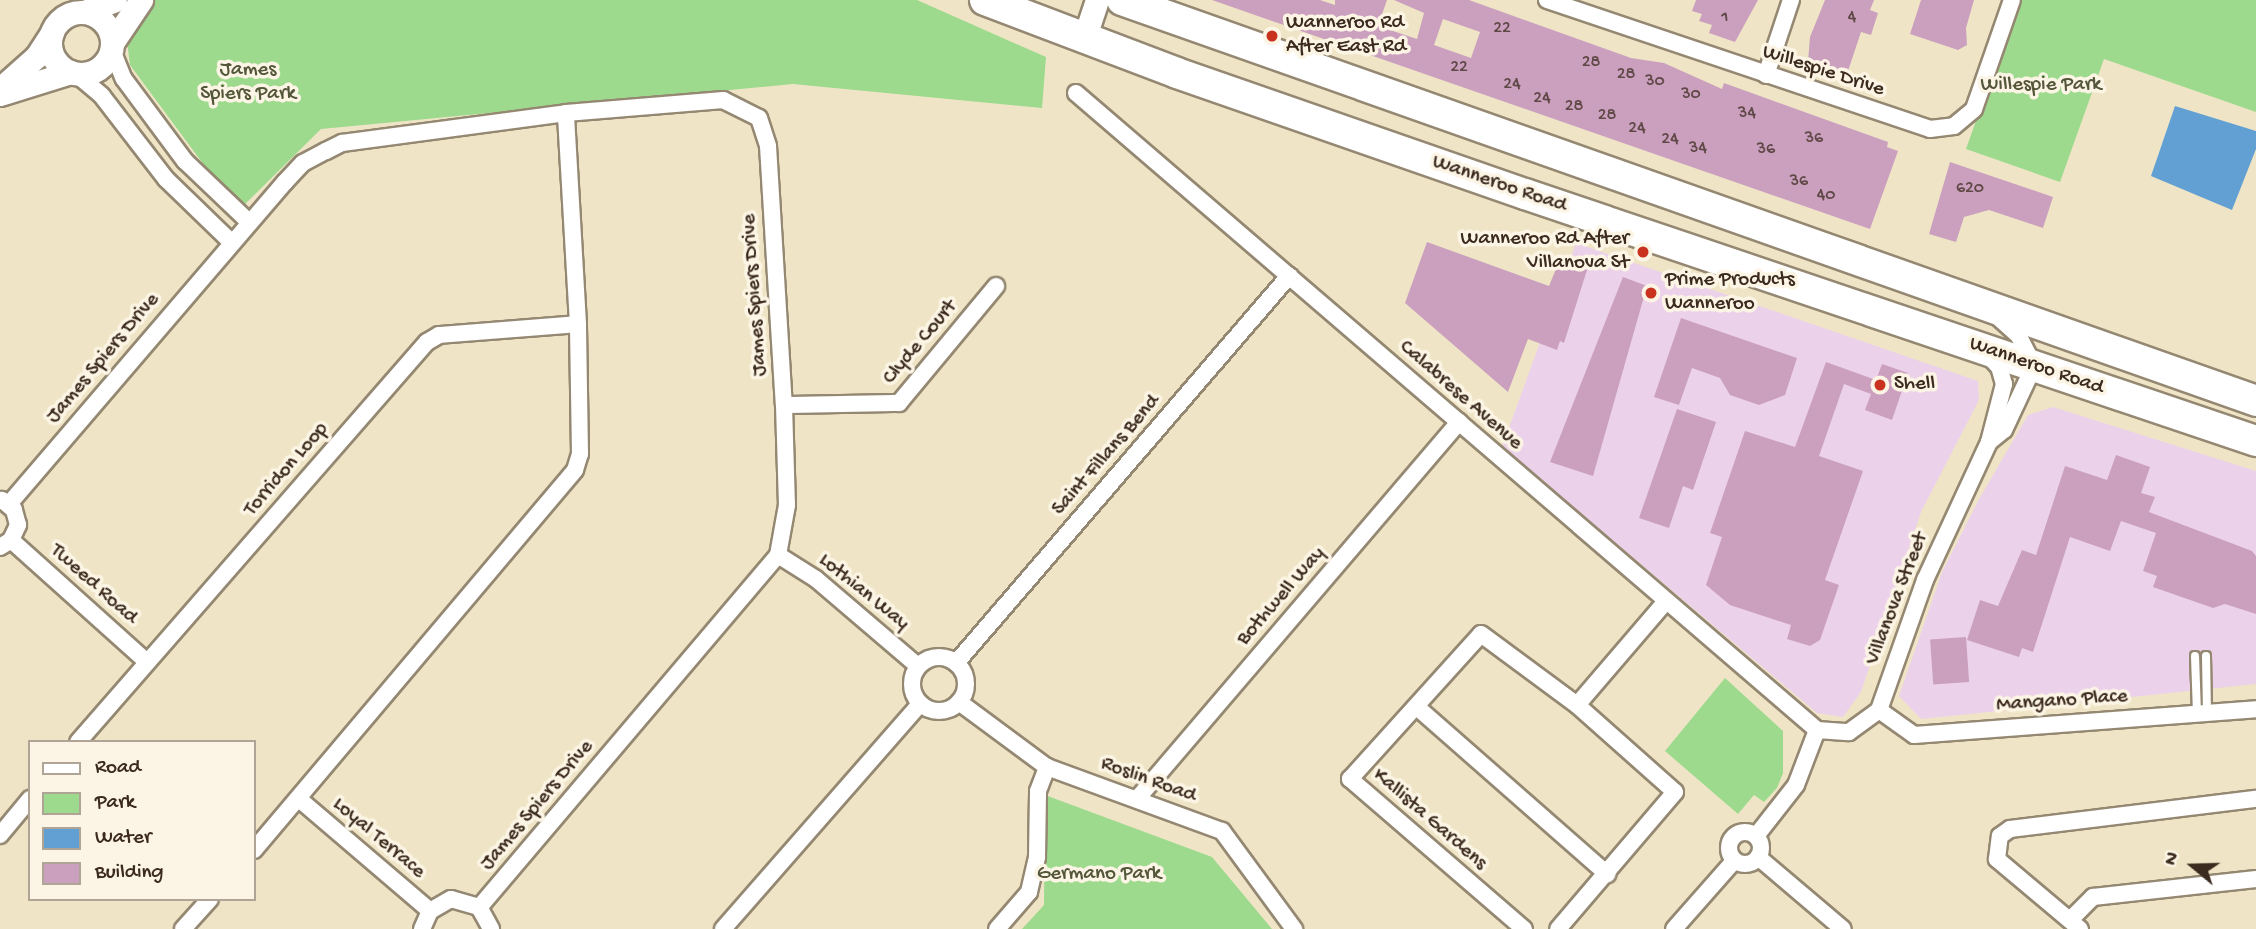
<!DOCTYPE html>
<style>
body{margin:0}
#map{position:relative;width:2256px;height:929px;overflow:hidden;background:#efe5c6;font-family:"Gochi Hand",sans-serif}
div>[style]{position:absolute}
.built>*{inset:0;background:#ecd1ea}
.green>*{inset:0;background:#9dda8e}
.water>*{inset:0;background:#62a0d4}
.building>*{inset:0;background:#cba0bf;transform-origin:0 0}
.roads{filter:drop-shadow(2px 0 #958872) drop-shadow(-2px 0 #958872) drop-shadow(0 2px #958872) drop-shadow(0 -2px #958872)}
.lane>*{height:8px;margin:-4px;padding:0 4px;transform-origin:4px;border-radius:4px;background:#fff}
.street>*{height:16px;margin:-8px;padding:0 8px;transform-origin:8px;border-radius:8px;background:#fff}
.street>.ring{margin:-8px;padding:0;box-sizing:content-box;background:none;border:16px solid #fff;border-radius:50%}
.secondary>*{height:23px;margin:-11.5px;padding:0 11.5px;transform-origin:11.5px;border-radius:11.5px;background:#fff}
.secondary>.ring{margin:-11.5px;padding:0;box-sizing:content-box;background:none;border:23px solid #fff;border-radius:50%}
.highway>*{height:30px;margin:-15px;padding:0 15px;transform-origin:15px;border-radius:15px;background:#fff}
.dots>*{width:19px;height:19px;translate:-50% -50%;box-sizing:border-box;border:4px solid #fcf5e5;border-radius:50%}
span{translate:-50% -50%;white-space:nowrap;text-align:center;line-height:1.15;-webkit-text-stroke:7px #fcf5e5;paint-order:stroke}
.number-label{font-size:18px;color:#5f4846}
.number-label span{-webkit-text-stroke-width:0}
.poi-label{font-size:21px;color:#3b2a1e}
.left{translate:0 -50%;text-align:left}
.right{translate:-100% -50%;text-align:right}
.park-label{font-size:21px;color:#54563a}
.street-label{font-size:21px;color:#3b2a1e}
.legend{position:absolute;left:28px;top:740px;width:228px;height:161px;box-sizing:border-box;background:#fcf5e5;border:2px solid #afa495;margin:0;padding:9px 12px;list-style:none;font-size:21px;color:#3b2a1e}
.legend li{display:flex;align-items:center;gap:14px;height:35px}
.legend b{width:35px;border:2px solid #afa495}
.north{position:absolute;left:2158px;top:831px;width:70px;height:70px;-webkit-text-stroke:5px #fcf5e5;paint-order:stroke;rotate:289deg;font-size:19px;font-weight:700;line-height:28px;text-align:center;color:#3b2a1e}
.north::after{content:'';display:block;margin:auto;width:24px;height:32px;background:#3b2a1e;clip-path:polygon(50% 0,100% 100%,50% 72%,0 100%)}
</style>
<div id="map">
<div class="built">
<i style="clip-path:polygon(1576px 243px,1978px 381px,1979px 400px,1921px 512px,1861px 692px,1843px 717px,1817px 713px,1502px 447px)"></i>
<i style="clip-path:polygon(2053px 407px,2256px 471px,2256px 684px,1921px 719px,1899px 696px,1942px 572px,1979px 499px,2028px 415px)"></i>
</div>
<div class="green">
<i style="clip-path:polygon(154px 0,917px 0,1046px 57px,1042px 108px,793px 84px,321px 129px,238px 211px,130px 65px,127px 41px)"></i>
<i style="clip-path:polygon(2019px 0,2256px 0,2256px 112px,2104px 59px,2060px 182px,1966px 149px)"></i>
<i style="clip-path:polygon(1725px 678px,1783px 731px,1783px 773px,1777px 788px,1764px 802px,1754px 795px,1738px 814px,1665px 751px)"></i>
<i style="clip-path:polygon(1045px 795px,1212px 857px,1272px 929px,1022px 929px,1044px 905px)"></i>
</div>
<div class="water">
<i style="clip-path:polygon(2175px 106px,2256px 131px,2256px 149px,2232px 210px,2151px 176px)"></i>
</div>
<div class="building">
<i style="clip-path:polygon(evenodd,1212px 0,1320px 0,1335px 5px,1335px 0,1387px 0,1378px 26px,1417px 39px,1424px 13px,1394px 0,1469px 0,1631px 58px,1664px 63px,1722px 89px,1724px 83px,1888px 142px,1887px 147px,1898px 151px,1870px 229px,1212px 0,1443px 19px,1480px 32px,1471px 58px,1434px 45px,1443px 19px)"></i>
<i style="clip-path:polygon(1696px 0,1758px 0,1735px 42px,1709px 33px,1712px 25px,1699px 21px,1702px 14px,1692px 11px)"></i>
<i style="clip-path:polygon(1825px 0,1874px 0,1870px 10px,1878px 13px,1871px 35px,1861px 32px,1847px 74px,1808px 61px,1810px 37px)"></i>
<i style="clip-path:polygon(1921px 0,1974px 0,1966px 28px,1967px 45px,1958px 50px,1910px 34px)"></i>
<i style="clip-path:polygon(1950px 162px,2053px 197px,2043px 228px,1989px 210px,1964px 217px,1956px 242px,1929px 234px)"></i>
<i style="clip-path:polygon(1427px 242px,1549px 286px,1560px 259px,1587px 270px,1564px 343px,1560px 341px,1557px 350px,1528px 339px,1508px 392px,1405px 303px)"></i>
<i style="clip-path:polygon(1623px 277px,1647px 286px,1593px 476px,1550px 462px)"></i>
<i style="clip-path:polygon(1681px 318px,1797px 358px,1785px 395px,1759px 405px,1730px 395px,1720px 378px,1692px 368px,1679px 405px,1654px 397px)"></i>
<i style="clip-path:polygon(1826px 362px,1876px 380px,1882px 364px,1908px 373px,1892px 420px,1865px 410px,1871px 394px,1844px 384px,1819px 456px,1863px 471px,1825px 580px,1839px 585px,1820px 640px,1810px 646px,1787px 639px,1791px 625px,1730px 605px,1706px 585px,1722px 537px,1710px 533px,1745px 431px,1795px 447px)"></i>
<i style="clip-path:polygon(1677px 409px,1716px 422px,1693px 490px,1683px 486px,1669px 528px,1639px 518px)"></i>
<i style="clip-path:polygon(2116px 455px,2150px 467px,2141px 493px,2155px 497px,2149px 512px,2252px 551px,2256px 556px,2256px 614px,2225px 604px,2213px 608px,2153px 587px,2157px 576px,2143px 571px,2156px 533px,2121px 521px,2110px 551px,2070px 537px,2033px 652px,2022px 648px,2019px 657px,1967px 640px,1980px 600px,1998px 606px,2022px 550px,2036px 555px,2065px 466px,2107px 480px)"></i>
<i style="left:1966px;top:637px;width:45px;height:36px;rotate:86deg"></i>
</div>
<div class="roads">
<div class="lane">
<i style="left:2195px;top:656px;width:57px;rotate:88deg"></i>
<i style="left:2206px;top:656px;width:56px;rotate:89deg"></i>
</div>
<div class="street">
<i style="left:1547px;top:0;width:404px;rotate:18.6deg"></i>
<i style="left:1930px;top:129px;width:24px;rotate:-7deg"></i>
<i style="left:1954px;top:126px;width:26px;rotate:-40deg"></i>
<i style="left:1974px;top:109px;width:115px;rotate:-70.8deg"></i>
<i style="left:112px;top:50px;width:31px;rotate:68deg"></i>
<i style="left:124px;top:79px;width:102px;rotate:53.4deg"></i>
<i style="left:185px;top:161px;width:88px;rotate:43.6deg"></i>
<i style="left:75px;top:73px;width:35px;rotate:40deg"></i>
<i style="left:102px;top:96px;width:105px;rotate:52.4deg"></i>
<i style="left:166px;top:179px;width:91px;rotate:44.1deg"></i>
<i style="left:1766px;top:75px;width:79px;rotate:-71.6deg"></i>
<i style="left:1076px;top:93px;width:977px;rotate:40.68deg"></i>
<i style="left:784px;top:405px;width:115px;rotate:-1deg"></i>
<i style="left:899px;top:403px;width:152px;rotate:-50.3deg"></i>
<i style="left:1989px;top:442px;width:19px;rotate:-39deg"></i>
<i style="left:2004px;top:430px;width:71px;rotate:-64.9deg"></i>
<i style="left:2034px;top:366px;width:34px;rotate:-117deg"></i>
<i style="left:2019px;top:336px;width:28px;rotate:-138deg"></i>
<i style="left:9px;top:504px;width:424px;rotate:-49.4deg"></i>
<i style="left:285px;top:182px;width:26px;rotate:-47deg"></i>
<i style="left:303px;top:163px;width:26px;rotate:-28deg"></i>
<i style="left:326px;top:151px;width:18px;rotate:-27deg"></i>
<i style="left:342px;top:143px;width:226px;rotate:-7.6deg"></i>
<i style="left:566px;top:113px;width:158px;rotate:-4.7deg"></i>
<i style="left:723px;top:100px;width:40px;rotate:26.6deg"></i>
<i style="left:759px;top:118px;width:29px;rotate:72deg"></i>
<i style="left:768px;top:146px;width:259px;rotate:86.5deg"></i>
<i style="left:784px;top:405px;width:100px;rotate:88.3deg"></i>
<i style="left:787px;top:505px;width:51px;rotate:100.2deg"></i>
<i style="left:778px;top:555px;width:462px;rotate:130.3deg"></i>
<i style="left:11px;top:540px;width:181px;rotate:41.9deg"></i>
<i style="left:0;top:547px;width:13px;rotate:-32deg"></i>
<i style="left:11px;top:540px;width:17px;rotate:-65deg"></i>
<i style="left:18px;top:525px;width:16px;rotate:-105deg"></i>
<i style="left:14px;top:510px;width:16px;rotate:-140deg"></i>
<i style="left:778px;top:555px;width:45px;rotate:32.3deg"></i>
<i style="left:816px;top:579px;width:134px;rotate:40.5deg"></i>
<i class="ring" style="left:912px;top:657px;width:38px;height:38px"></i>
<i style="left:956px;top:663px;width:511px;rotate:-49.29deg"></i>
<i style="left:959px;top:702px;width:109px;rotate:36.5deg"></i>
<i style="left:1047px;top:767px;width:186px;rotate:20.1deg"></i>
<i style="left:1222px;top:831px;width:122px;rotate:53.7deg"></i>
<i style="left:1577px;top:705px;width:137px;rotate:-49.4deg"></i>
<i style="left:1418px;top:708px;width:252px;rotate:41.3deg"></i>
<i style="left:1879px;top:710px;width:43px;rotate:35.5deg"></i>
<i style="left:1914px;top:735px;width:343px;rotate:-4.3deg"></i>
<i style="left:1817px;top:730px;width:32px;rotate:4deg"></i>
<i style="left:1849px;top:732px;width:37px;rotate:-36deg"></i>
<i style="left:1879px;top:710px;width:138px;rotate:-70.5deg"></i>
<i style="left:1925px;top:580px;width:152px;rotate:-65.1deg"></i>
<i style="left:1989px;top:442px;width:60px;rotate:-75.5deg"></i>
<i style="left:2004px;top:384px;width:18px;rotate:-106deg"></i>
<i style="left:1999px;top:367px;width:19px;rotate:-133deg"></i>
<i style="left:78px;top:742px;width:531px;rotate:-48.9deg"></i>
<i style="left:427px;top:342px;width:14px;rotate:-30deg"></i>
<i style="left:439px;top:335px;width:139px;rotate:-4.5deg"></i>
<i style="left:299px;top:799px;width:172px;rotate:40.5deg"></i>
<i style="left:1137px;top:799px;width:496px;rotate:-49.5deg"></i>
<i class="ring" style="left:1729px;top:832px;width:16px;height:16px"></i>
<i style="left:0;top:835px;width:47px;rotate:-50.2deg"></i>
<i style="left:1756px;top:836px;width:65px;rotate:-51.9deg"></i>
<i style="left:1796px;top:785px;width:59px;rotate:-69.1deg"></i>
<i style="left:254px;top:850px;width:497px;rotate:-49.8deg"></i>
<i style="left:575px;top:470px;width:17px;rotate:-73deg"></i>
<i style="left:580px;top:454px;width:130px;rotate:-90.9deg"></i>
<i style="left:578px;top:324px;width:211px;rotate:-93.3deg"></i>
<i style="left:1758px;top:857px;width:111px;rotate:40.3deg"></i>
<i style="left:2070px;top:920px;width:33px;rotate:-45deg"></i>
<i style="left:2093px;top:897px;width:164px;rotate:-6.3deg"></i>
<i style="left:183px;top:929px;width:40px;rotate:-48deg"></i>
<i style="left:422px;top:929px;width:20px;rotate:-66deg"></i>
<i style="left:430px;top:911px;width:24px;rotate:-30deg"></i>
<i style="left:451px;top:899px;width:29px;rotate:16deg"></i>
<i style="left:479px;top:907px;width:25px;rotate:61deg"></i>
<i style="left:723px;top:929px;width:299px;rotate:-48.8deg"></i>
<i style="left:997px;top:929px;width:49px;rotate:-49.1deg"></i>
<i style="left:1029px;top:892px;width:36px;rotate:-77deg"></i>
<i style="left:1037px;top:857px;width:66px;rotate:-89.1deg"></i>
<i style="left:1038px;top:791px;width:26px;rotate:-69deg"></i>
<i style="left:1524px;top:929px;width:230px;rotate:-139.2deg"></i>
<i style="left:1350px;top:779px;width:195px;rotate:-47.9deg"></i>
<i style="left:1481px;top:634px;width:119px;rotate:36.5deg"></i>
<i style="left:1577px;top:705px;width:131px;rotate:41.6deg"></i>
<i style="left:1675px;top:792px;width:180px;rotate:130.5deg"></i>
<i style="left:1674px;top:929px;width:91px;rotate:-48.6deg"></i>
<i style="left:2080px;top:929px;width:109px;rotate:-139.9deg"></i>
<i style="left:1997px;top:859px;width:23px;rotate:-83deg"></i>
<i style="left:2000px;top:836px;width:12px;rotate:-35deg"></i>
<i style="left:2010px;top:829px;width:248px;rotate:-7deg"></i>
</div>
<div class="secondary">
<i class="ring" style="left:50px;top:12px;width:39px;height:39px"></i>
<i style="left:84px;top:12px;width:33px;rotate:-21deg"></i>
<i style="left:1084px;top:39px;width:41px;rotate:-71.6deg"></i>
<i style="left:112px;top:43px;width:52px;rotate:-56deg"></i>
<i style="left:0;top:89px;width:50px;rotate:-41.7deg"></i>
<i style="left:37px;top:56px;width:27px;rotate:-57deg"></i>
<i style="left:0;top:94px;width:74px;rotate:-17.2deg"></i>
</div>
<div class="highway">
<i style="left:985px;top:0;width:205px;rotate:20.8deg"></i>
<i style="left:1177px;top:73px;width:368px;rotate:19.2deg"></i>
<i style="left:1525px;top:194px;width:772px;rotate:18.67deg"></i>
<i style="left:1122px;top:0;width:1203px;rotate:19.47deg"></i>
</div>
</div>
<div class="dots">
<i style="left:1272px;top:36px;background:#c8321e"></i>
<i style="left:1643px;top:252px;background:#c8321e"></i>
<i style="left:1651px;top:293px;background:#c8321e"></i>
<i style="left:1880px;top:385px;background:#c8321e"></i>
</div>
<div class="number-label">
<span style="left:1725px;top:18px">1</span>
<span style="left:1852px;top:18px">4</span>
<span style="left:1502px;top:29px">22</span>
<span style="left:1591px;top:63px">28</span>
<span style="left:1459px;top:68px">22</span>
<span style="left:1626px;top:75px">28</span>
<span style="left:1655px;top:82px">30</span>
<span style="left:1512px;top:85px">24</span>
<span style="left:1691px;top:95px">30</span>
<span style="left:1542px;top:99px">24</span>
<span style="left:1574px;top:107px">28</span>
<span style="left:1747px;top:114px">34</span>
<span style="left:1607px;top:116px">28</span>
<span style="left:1637px;top:129px">24</span>
<span style="left:1814px;top:139px">36</span>
<span style="left:1670px;top:140px">24</span>
<span style="left:1698px;top:149px">34</span>
<span style="left:1766px;top:150px">36</span>
<span style="left:1799px;top:182px">36</span>
<span style="left:1970px;top:189px">620</span>
<span style="left:1826px;top:196px">40</span>
</div>
<div class="poi-label">
<span class="left" style="left:1286px;top:36px">Wanneroo Rd<br>After East Rd</span>
<span class="right" style="left:1629px;top:252px">Wanneroo Rd After<br>Villanova St</span>
<span class="left" style="left:1665px;top:293px">Prime Products<br>Wanneroo</span>
<span class="left" style="left:1894px;top:385px">Shell</span>
</div>
<div class="park-label">
<span style="left:248px;top:83px">James<br>Spiers Park</span>
<span style="left:2041px;top:86px">Willespie Park</span>
<span style="left:1099px;top:875px">Germano Park</span>
</div>
<div class="street-label">
<span style="left:1823px;top:72px;rotate:18deg">Willespie Drive</span>
<span style="left:1499px;top:185px;rotate:19deg">Wanneroo Road</span>
<span style="left:756px;top:295px;rotate:-94deg">James Spiers Drive</span>
<span style="left:921px;top:343px;rotate:-50deg">Clyde Court</span>
<span style="left:104px;top:359px;rotate:-50deg">James Spiers Drive</span>
<span style="left:2036px;top:367px;rotate:19deg">Wanneroo Road</span>
<span style="left:1460px;top:396px;rotate:41deg">Calabrese Avenue</span>
<span style="left:1107px;top:456px;rotate:-49deg">Saint Fillans Bend</span>
<span style="left:287px;top:470px;rotate:-49deg">Torridon Loop</span>
<span style="left:93px;top:585px;rotate:42deg">Tweed Road</span>
<span style="left:863px;top:593px;rotate:39deg">Lothian Way</span>
<span style="left:1282px;top:597px;rotate:-49deg">Bothwell Way</span>
<span style="left:1898px;top:599px;rotate:-69deg">Villanova Street</span>
<span style="left:2062px;top:702px;rotate:-4deg">Mangano Place</span>
<span style="left:1148px;top:781px;rotate:20deg">Roslin Road</span>
<span style="left:538px;top:806px;rotate:-50deg">James Spiers Drive</span>
<span style="left:1429px;top:820px;rotate:41deg">Kallista Gardens</span>
<span style="left:378px;top:839px;rotate:40deg">Loyal Terrace</span>
</div>
<ul class="legend">
<li><b style="height:9px;background:#fff"></b>Road</li>
<li><b style="height:19px;background:#9dda8e"></b>Park</li>
<li><b style="height:19px;background:#62a0d4"></b>Water</li>
<li><b style="height:19px;background:#cba0bf"></b>Building</li>
</ul>
<div class="north">N</div>
</div>
